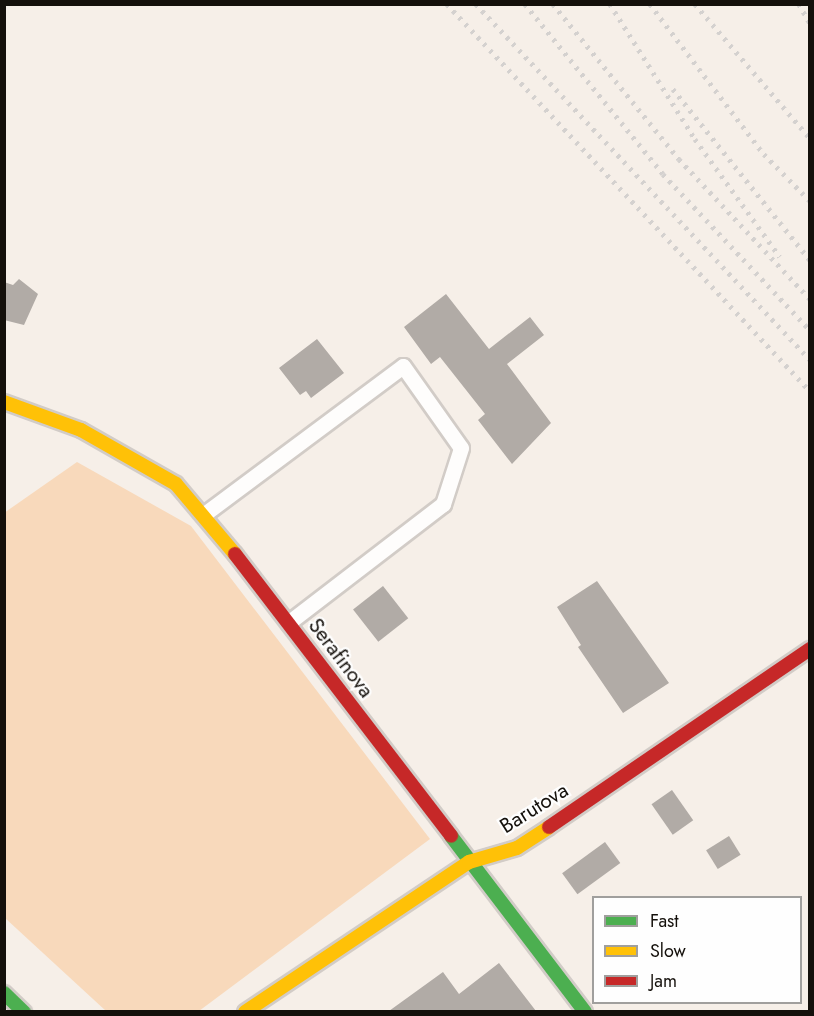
<!DOCTYPE html>
<style>
body{margin:0}
#map{position:relative;width:814px;height:1016px;overflow:hidden;background:#f6efe8;font-family:Jost,sans-serif}
div>[style]{position:absolute}
.green>*{inset:0;background:#f8d9bb}
.building>*{inset:0;background:#b1aba6;transform-origin:0 0}
.roads{filter:drop-shadow(2px 0 #d2ccc7) drop-shadow(-2px 0 #d2ccc7) drop-shadow(0 2px #d2ccc7) drop-shadow(0 -2px #d2ccc7)}
.lane>*{height:15px;margin:-7.5px;padding:0 7.5px;transform-origin:7.5px;border-radius:7.5px;background:#fefdfc}
.fast>*{height:14px;margin:-7px;padding:0 7px;transform-origin:7px;border-radius:7px;background:#4caf50}
.slow>*{height:14px;margin:-7px;padding:0 7px;transform-origin:7px;border-radius:7px;background:#ffc107}
.jam>*{height:14px;margin:-7px;padding:0 7px;transform-origin:7px;border-radius:7px;background:#c62828}
.rail>*{height:4.5px;margin-top:-2.25px;transform-origin:0;background:repeating-linear-gradient(90deg,#d4d1cf 0 3px,transparent 0 9px)}
span{translate:-50% -50%;white-space:nowrap;text-align:center;line-height:1.15;-webkit-text-stroke:4.5px #fefefe;paint-order:stroke}
.street-label{font-size:21px;color:#14100b}
.frame{position:absolute;inset:0;border:6px solid #14100b;pointer-events:none}
.legend{position:absolute;left:592px;top:896px;width:210px;height:108px;box-sizing:border-box;background:#fefefe;border:2px solid #a09f9d;margin:0;padding:8px 10px;list-style:none;font-size:18px;color:#14100b}
.legend li{display:flex;align-items:center;gap:12px;height:30px}
.legend b{width:30px;border:2px solid #a09f9d}
</style>
<div id="map">
<div class="green">
<i style="clip-path:polygon(77px 462px,191px 526px,430px 839px,199px 1011px,106px 1011px,5px 918px,4px 513px)"></i>
</div>
<div class="building">
<i style="clip-path:polygon(19px 279px,38px 294px,24px 325px,4px 320px,4px 282px,13px 285px)"></i>
<i style="clip-path:polygon(446px 294px,489px 349px,530px 317px,544px 335px,507px 364px,551px 423px,512px 464px,478px 420px,485px 414px,440px 357px,431px 364px,404px 327px)"></i>
<i style="clip-path:polygon(317px 339px,344px 373px,311px 398px,306px 391px,300px 395px,279px 368px)"></i>
<i style="clip-path:polygon(597px 581px,669px 683px,623px 713px,578px 647px,581px 645px,557px 607px)"></i>
<i style="left:383px;top:586px;width:41px;height:38px;rotate:52deg"></i>
<i style="left:672px;top:790px;width:37px;height:25px;rotate:55deg"></i>
<i style="left:729px;top:836px;width:22px;height:27px;rotate:58deg"></i>
<i style="left:605px;top:842px;width:26px;height:53px;rotate:54deg"></i>
<i style="clip-path:polygon(499px 963px,536px 1011px,389px 1011px,443px 972px,459px 994px)"></i>
</div>
<div class="roads">
<div class="lane">
<i style="left:203px;top:515px;width:249px;rotate:-36.7deg"></i>
<i style="left:403px;top:366px;width:100px;rotate:54.7deg"></i>
<i style="left:461px;top:448px;width:59px;rotate:107.8deg"></i>
<i style="left:443px;top:504px;width:195px;rotate:142.5deg"></i>
</div>
<div class="fast">
<i style="left:451px;top:836px;width:221px;rotate:52.7deg"></i>
<i style="left:4px;top:993px;width:28px;rotate:44deg"></i>
</div>
<div class="slow">
<i style="left:4px;top:402px;width:82px;rotate:20deg"></i>
<i style="left:81px;top:430px;width:109px;rotate:29.6deg"></i>
<i style="left:176px;top:484px;width:92px;rotate:49.9deg"></i>
<i style="left:245px;top:1012px;width:270px;rotate:-33.8deg"></i>
<i style="left:469px;top:862px;width:50px;rotate:-16.3deg"></i>
<i style="left:517px;top:848px;width:38px;rotate:-33deg"></i>
</div>
<div class="jam">
<i style="left:235px;top:554px;width:355px;rotate:52.5deg"></i>
<i style="left:549px;top:827px;width:316px;rotate:-34.3deg"></i>
</div>
</div>
<div class="rail">
<i style="left:447px;top:4px;width:531px;rotate:46.83deg"></i>
<i style="left:476px;top:4px;width:488px;rotate:46.8deg"></i>
<i style="left:525px;top:4px;width:219px;rotate:50.9deg"></i>
<i style="left:663px;top:174px;width:214px;rotate:46.7deg"></i>
<i style="left:553px;top:4px;width:200px;rotate:50.9deg"></i>
<i style="left:679px;top:159px;width:192px;rotate:46.9deg"></i>
<i style="left:610px;top:4px;width:160px;rotate:57.8deg"></i>
<i style="left:695px;top:139px;width:145px;rotate:54.2deg"></i>
<i style="left:650px;top:4px;width:188px;rotate:52.8deg"></i>
<i style="left:764px;top:154px;width:66px;rotate:45.6deg"></i>
<i style="left:695px;top:4px;width:177px;rotate:49.4deg"></i>
<i style="left:799px;top:4px;width:22px;rotate:60deg"></i>
<i style="left:673px;top:89px;width:219px;rotate:51.3deg"></i>
</div>
<div class="street-label">
<span style="left:341px;top:658px;rotate:53deg">Serafinova</span>
<span style="left:534px;top:808px;rotate:-32deg">Barutova</span>
</div>
<div class="frame"></div>
<ul class="legend">
<li><b style="height:8px;background:#4caf50"></b>Fast</li>
<li><b style="height:8px;background:#ffc107"></b>Slow</li>
<li><b style="height:8px;background:#c62828"></b>Jam</li>
</ul>
</div>
